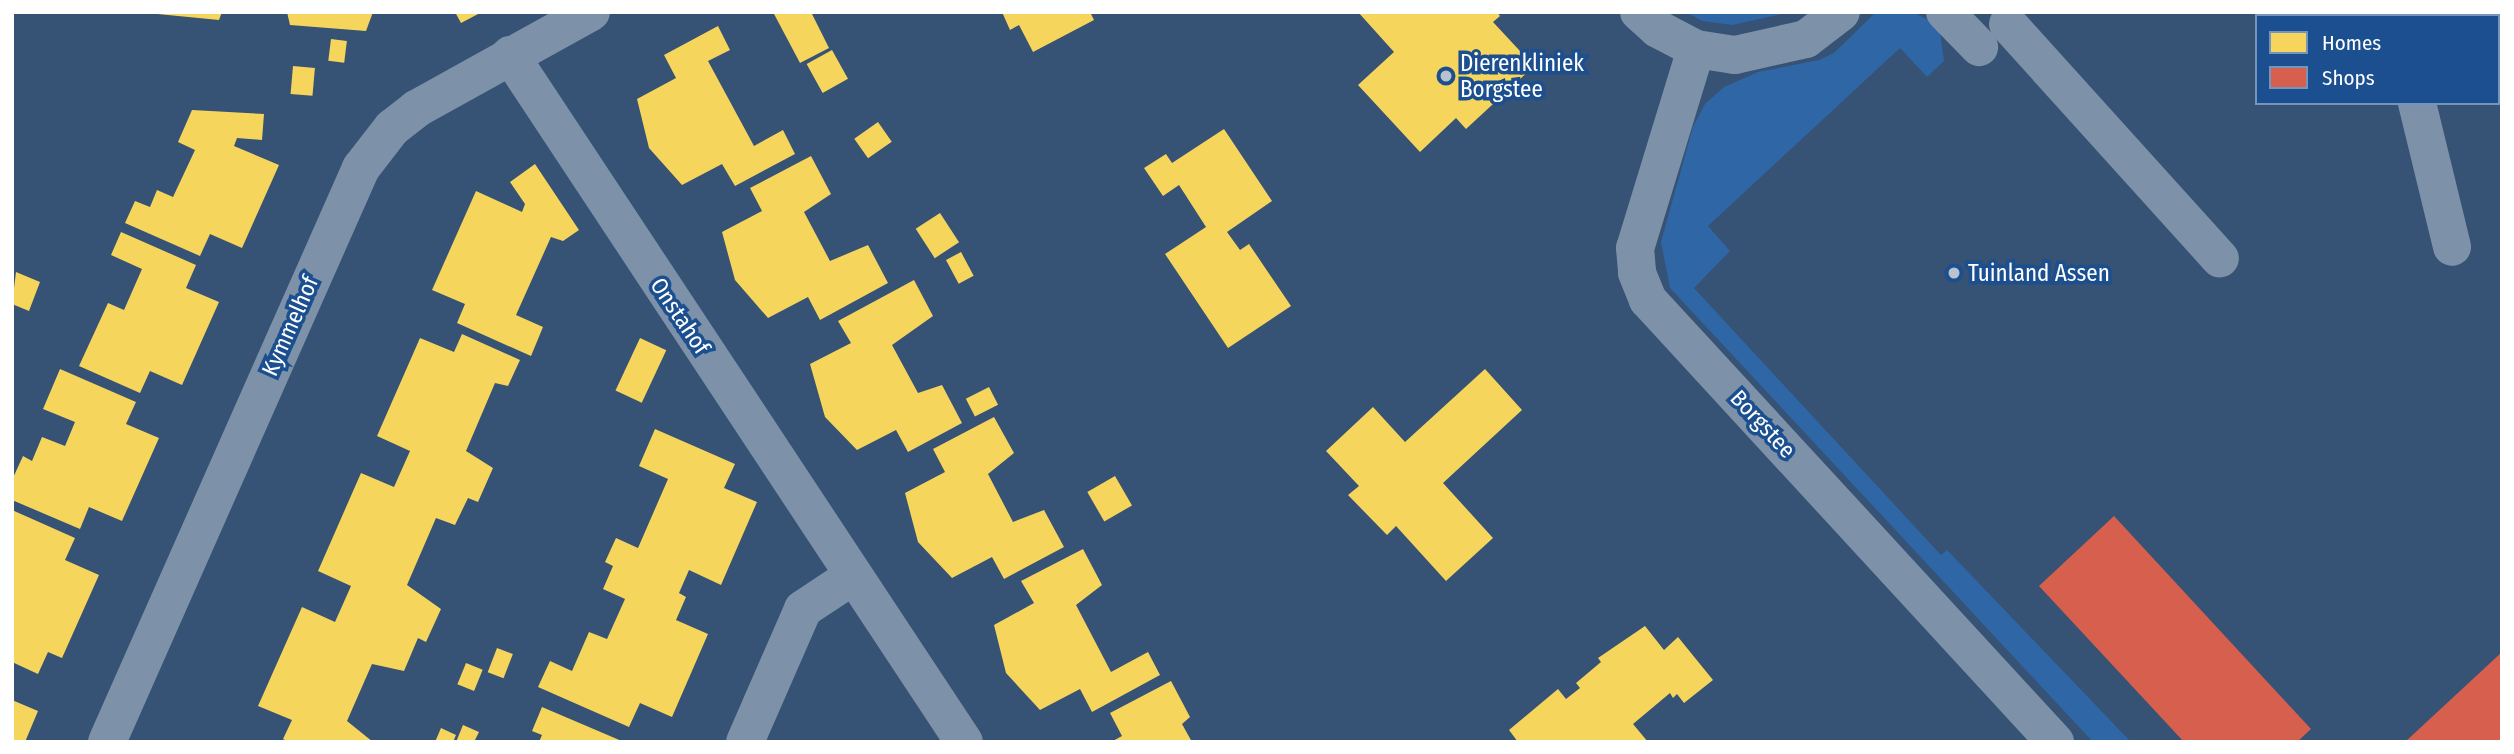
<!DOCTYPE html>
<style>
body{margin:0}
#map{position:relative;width:2514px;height:754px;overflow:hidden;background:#365274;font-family:"Fira Sans Condensed",sans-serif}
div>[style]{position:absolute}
.green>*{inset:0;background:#2f66a5}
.homes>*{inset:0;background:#f6d55c;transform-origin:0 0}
.shops>*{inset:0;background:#d6604d}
.minor>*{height:38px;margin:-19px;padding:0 19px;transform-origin:19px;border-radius:19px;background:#7d92a8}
.dots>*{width:19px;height:19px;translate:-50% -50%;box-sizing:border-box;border:4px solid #1b4f8f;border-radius:50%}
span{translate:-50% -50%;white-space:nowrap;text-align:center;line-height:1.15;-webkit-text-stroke:7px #1b4f8f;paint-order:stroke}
.poi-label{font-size:23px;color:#fff}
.left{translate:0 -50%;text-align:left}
.street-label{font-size:23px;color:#fff}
.frame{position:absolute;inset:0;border:14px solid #fff;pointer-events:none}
.legend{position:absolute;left:2255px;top:14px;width:245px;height:91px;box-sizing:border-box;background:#1b4f8f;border:2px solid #7695bc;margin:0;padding:9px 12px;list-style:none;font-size:21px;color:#fff}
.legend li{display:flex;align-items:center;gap:14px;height:35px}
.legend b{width:35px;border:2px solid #7695bc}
</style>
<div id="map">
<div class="green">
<i style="clip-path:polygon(1686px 12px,1791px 12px,1732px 25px,1702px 21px)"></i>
<i style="clip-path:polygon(1876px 12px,1912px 12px,1929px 20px,1940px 32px,1944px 61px,1927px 77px,1900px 48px,1708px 226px,1730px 251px,1694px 288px,1941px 555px,1947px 550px,1951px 554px,2131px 742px,2093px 742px,1670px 288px,1661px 242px,1693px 127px,1705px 104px,1724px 87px,1758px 72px,1819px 60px,1834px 53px)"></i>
</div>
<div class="homes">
<i style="clip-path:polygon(137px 12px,222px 12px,219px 20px)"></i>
<i style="clip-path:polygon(287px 12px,373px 12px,366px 31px,290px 25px)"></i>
<i style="clip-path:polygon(455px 12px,482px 12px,461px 23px)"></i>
<i style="clip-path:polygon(773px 12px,811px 12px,829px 48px,800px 63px)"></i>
<i style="clip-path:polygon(1002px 12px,1090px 12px,1094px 20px,1033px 52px,1019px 25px,1010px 30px)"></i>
<i style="clip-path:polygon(1358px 12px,1497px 12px,1500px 16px,1493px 22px,1534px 66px,1466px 129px,1456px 118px,1420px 152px,1358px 85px,1394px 52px)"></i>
<i style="clip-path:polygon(718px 26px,730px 50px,708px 61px,754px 146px,783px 130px,795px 154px,735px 186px,722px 164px,682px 185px,649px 148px,637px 99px,676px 78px,664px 55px)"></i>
<i style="left:331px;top:39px;width:16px;height:22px;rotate:7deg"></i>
<i style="left:832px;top:50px;width:33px;height:29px;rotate:61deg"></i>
<i style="left:293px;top:66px;width:22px;height:28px;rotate:5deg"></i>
<i style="clip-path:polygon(192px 110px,264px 114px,262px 140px,237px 138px,234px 146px,279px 165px,242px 248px,210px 234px,200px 256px,125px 223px,135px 201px,150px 207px,157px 190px,173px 197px,195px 150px,178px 142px)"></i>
<i style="left:878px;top:122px;width:24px;height:29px;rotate:55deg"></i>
<i style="clip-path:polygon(1224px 129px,1272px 201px,1227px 232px,1240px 250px,1249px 244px,1291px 306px,1228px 348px,1165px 254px,1206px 227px,1179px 185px,1163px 196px,1144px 168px,1166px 154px,1172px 163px)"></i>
<i style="clip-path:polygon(811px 156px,831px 194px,804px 212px,830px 261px,868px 245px,888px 283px,820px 320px,808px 297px,768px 318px,735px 280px,722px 232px,762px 211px,750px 188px)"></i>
<i style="clip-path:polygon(535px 164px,579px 230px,563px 241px,551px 237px,516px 315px,543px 327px,531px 356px,457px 323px,465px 304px,432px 290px,476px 191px,522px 212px,525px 204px,510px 182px)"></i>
<i style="left:940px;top:213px;width:35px;height:29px;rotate:57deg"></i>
<i style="clip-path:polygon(121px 232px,196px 265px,186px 288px,219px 302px,182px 385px,150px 371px,140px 393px,79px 366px,108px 303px,124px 310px,142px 269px,111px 255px)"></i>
<i style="left:961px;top:252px;width:27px;height:17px;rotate:62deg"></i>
<i style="clip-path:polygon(16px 272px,40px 282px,29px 311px,12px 304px)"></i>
<i style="clip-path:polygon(914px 280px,933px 316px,892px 345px,918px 393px,942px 385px,962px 423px,908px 452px,896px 430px,857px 450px,825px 417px,810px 364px,851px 343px,838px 321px)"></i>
<i style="clip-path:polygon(462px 334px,520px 360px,508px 386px,495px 383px,466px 451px,493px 468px,478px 502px,468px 498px,455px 525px,436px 518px,407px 585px,441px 609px,426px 642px,418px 638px,404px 671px,372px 664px,347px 721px,373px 742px,289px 742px,283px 739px,292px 720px,258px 706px,302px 607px,335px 622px,351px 586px,318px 571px,361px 473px,394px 487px,410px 451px,377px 436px,420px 338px,454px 352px)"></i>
<i style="left:640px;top:338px;width:29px;height:58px;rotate:25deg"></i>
<i style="clip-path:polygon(60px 369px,136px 402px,126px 424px,159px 438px,122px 521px,89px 507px,80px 529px,12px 500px,12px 480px,23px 456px,32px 461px,42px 437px,65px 446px,75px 422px,43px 409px)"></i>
<i style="clip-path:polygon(1485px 369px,1522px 410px,1443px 483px,1493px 538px,1446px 581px,1396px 526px,1387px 535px,1348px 495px,1359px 486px,1326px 451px,1373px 407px,1405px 442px)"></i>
<i style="left:989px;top:387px;width:20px;height:26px;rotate:63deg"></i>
<i style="clip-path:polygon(994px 417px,1014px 453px,988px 474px,1013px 522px,1044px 510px,1064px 547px,1004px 579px,992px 557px,952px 578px,918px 542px,905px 493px,945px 472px,933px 449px)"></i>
<i style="clip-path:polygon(655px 429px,735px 464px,724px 488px,757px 502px,721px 585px,689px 570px,679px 593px,686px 597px,676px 620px,708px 634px,672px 717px,640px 703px,629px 727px,538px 687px,550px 661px,572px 671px,589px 632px,607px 639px,625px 599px,603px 589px,613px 566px,605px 562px,616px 538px,638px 548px,668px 479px,639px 466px)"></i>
<i style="left:1115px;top:476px;width:34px;height:32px;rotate:60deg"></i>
<i style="clip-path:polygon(12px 510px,75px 538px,65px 560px,99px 575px,62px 658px,48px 652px,38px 674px,12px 662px)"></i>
<i style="clip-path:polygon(1083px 549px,1102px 585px,1076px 605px,1111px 672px,1148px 652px,1160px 675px,1092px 712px,1080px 689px,1040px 710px,1006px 673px,994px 625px,1034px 603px,1021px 581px)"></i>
<i style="clip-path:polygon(1645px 626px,1664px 650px,1678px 637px,1713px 680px,1684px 703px,1677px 694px,1673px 698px,1670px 693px,1633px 724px,1648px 742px,1518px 742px,1509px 730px,1558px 689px,1566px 699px,1580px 688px,1576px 683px,1601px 662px,1598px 658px)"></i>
<i style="left:497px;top:648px;width:17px;height:26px;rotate:21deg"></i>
<i style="left:466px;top:663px;width:18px;height:23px;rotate:22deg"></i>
<i style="clip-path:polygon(1171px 681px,1190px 717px,1182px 724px,1192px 742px,1111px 742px,1122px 736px,1110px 713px)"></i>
<i style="clip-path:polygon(12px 700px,38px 711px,25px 742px,12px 742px)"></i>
<i style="clip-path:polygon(542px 707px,624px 742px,539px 742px,542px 735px,532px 731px)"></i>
<i style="clip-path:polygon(463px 725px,479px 732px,474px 742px,456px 742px)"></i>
<i style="clip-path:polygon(441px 728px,456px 735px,453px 742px,435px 742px)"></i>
</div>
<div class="shops">
<i style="clip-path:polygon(2114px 516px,2311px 729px,2297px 742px,2184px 742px,2039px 586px)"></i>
<i style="clip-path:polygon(2502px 652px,2502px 742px,2405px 742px)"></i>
</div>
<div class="minor">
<i style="left:1639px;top:12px;width:25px;rotate:42deg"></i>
<i style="left:1658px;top:29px;width:43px;rotate:27.8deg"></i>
<i style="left:1696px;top:49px;width:39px;rotate:9deg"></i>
<i style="left:1735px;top:55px;width:73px;rotate:-12.7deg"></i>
<i style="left:1806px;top:39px;width:44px;rotate:-37.6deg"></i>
<i style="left:1945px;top:12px;width:49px;rotate:45.8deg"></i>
<i style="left:2395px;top:12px;width:4px;rotate:76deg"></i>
<i style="left:2008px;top:24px;width:316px;rotate:47.9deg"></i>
<i style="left:1696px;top:49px;width:208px;rotate:107deg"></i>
<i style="left:1635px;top:248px;width:25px;rotate:85deg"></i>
<i style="left:1637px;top:273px;width:29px;rotate:68deg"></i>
<i style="left:1648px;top:300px;width:601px;rotate:47.36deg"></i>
<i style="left:510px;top:55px;width:823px;rotate:56.54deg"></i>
<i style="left:2417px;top:103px;width:148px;rotate:76.3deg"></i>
<i style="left:107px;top:742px;width:628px;rotate:-66.13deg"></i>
<i style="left:361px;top:168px;width:51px;rotate:-52.2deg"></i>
<i style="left:392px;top:128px;width:31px;rotate:-38deg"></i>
<i style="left:416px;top:109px;width:200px;rotate:-29deg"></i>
<i style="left:745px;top:742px;width:145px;rotate:-66.4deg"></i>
<i style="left:803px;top:609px;width:60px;rotate:-33.4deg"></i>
</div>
<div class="dots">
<i style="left:1446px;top:76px;background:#b9c2ce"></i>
<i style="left:1954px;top:273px;background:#b9c2ce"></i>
</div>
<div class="poi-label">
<span class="left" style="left:1460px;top:76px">Dierenkliniek<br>Borgstee</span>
<span class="left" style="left:1968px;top:273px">Tuinland Assen</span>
</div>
<div class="street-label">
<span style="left:680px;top:316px;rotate:56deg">Onstahof</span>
<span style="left:290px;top:326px;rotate:-66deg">Kymmelhof</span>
<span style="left:1763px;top:424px;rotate:47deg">Borgstee</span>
</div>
<div class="frame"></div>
<ul class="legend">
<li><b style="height:19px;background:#f6d55c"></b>Homes</li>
<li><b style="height:19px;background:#d6604d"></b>Shops</li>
</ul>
</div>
